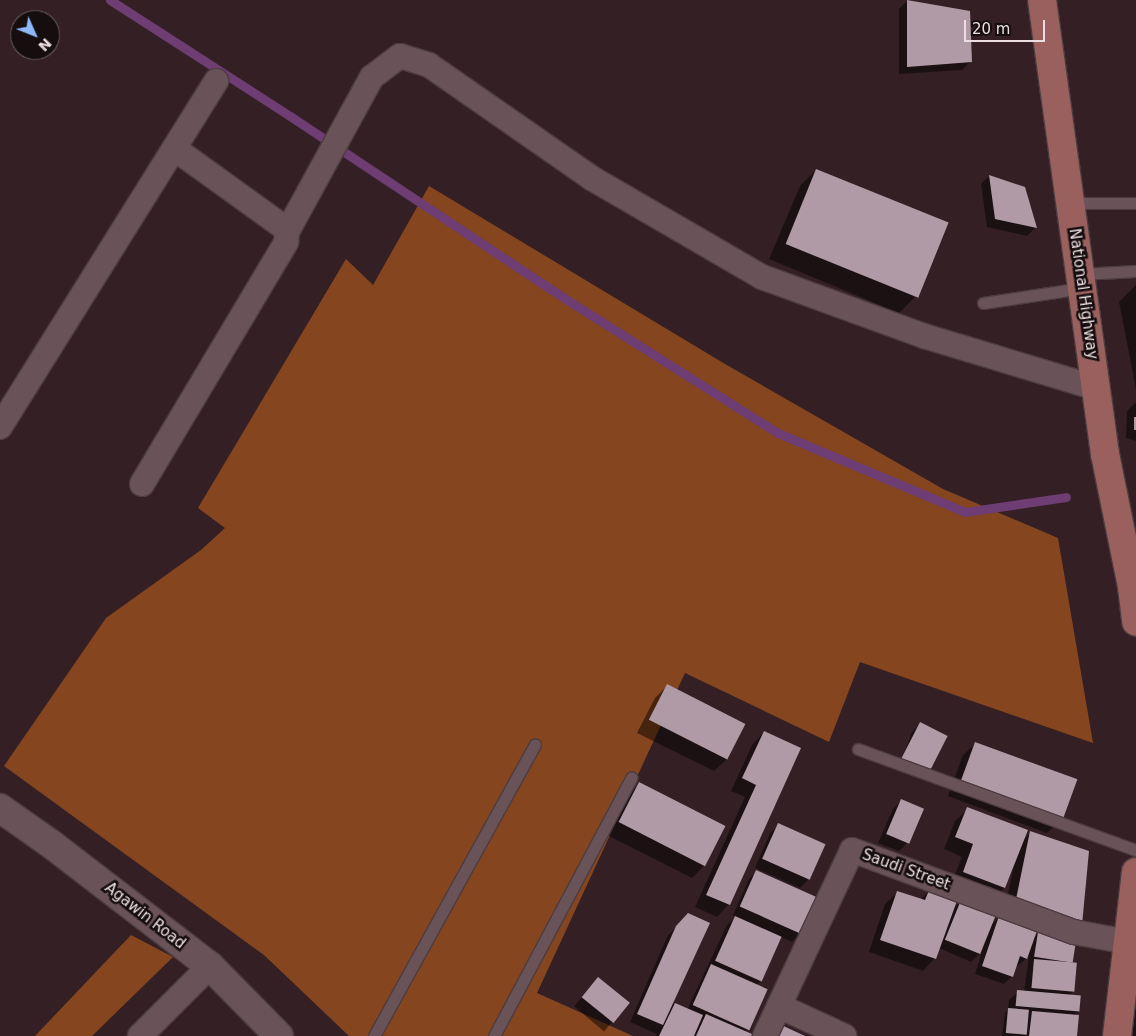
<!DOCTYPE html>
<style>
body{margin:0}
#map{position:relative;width:1136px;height:1036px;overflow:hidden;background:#342024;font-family:"DejaVu Sans",sans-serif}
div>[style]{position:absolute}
.forest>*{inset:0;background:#85451e}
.shadow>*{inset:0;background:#0007;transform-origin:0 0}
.stream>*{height:9px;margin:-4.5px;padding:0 4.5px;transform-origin:4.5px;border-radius:4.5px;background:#6d3d73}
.building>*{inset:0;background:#b09aa6;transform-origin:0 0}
.roads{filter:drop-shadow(1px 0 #4c3c40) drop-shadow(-1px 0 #4c3c40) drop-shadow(0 1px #4c3c40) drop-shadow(0 -1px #4c3c40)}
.service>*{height:11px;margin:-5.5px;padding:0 5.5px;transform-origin:5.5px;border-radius:5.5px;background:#6a5358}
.minor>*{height:24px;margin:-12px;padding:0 12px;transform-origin:12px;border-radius:12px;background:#6a5358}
.tertiary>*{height:28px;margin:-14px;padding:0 14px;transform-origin:14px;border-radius:14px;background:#6a5358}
.primary>*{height:28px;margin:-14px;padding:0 14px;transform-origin:14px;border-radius:14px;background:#99605d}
span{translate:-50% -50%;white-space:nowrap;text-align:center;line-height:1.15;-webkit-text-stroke:5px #150d0e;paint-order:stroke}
.street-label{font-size:15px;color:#ecdee0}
.north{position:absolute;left:10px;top:10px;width:50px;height:50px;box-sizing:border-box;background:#150d0e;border:1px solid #6b6162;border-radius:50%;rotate:134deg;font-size:14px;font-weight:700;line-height:20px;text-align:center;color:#ecdee0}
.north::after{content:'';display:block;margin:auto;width:18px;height:22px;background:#8db9fc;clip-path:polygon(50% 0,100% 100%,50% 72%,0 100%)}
.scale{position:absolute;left:964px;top:20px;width:81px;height:22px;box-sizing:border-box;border:2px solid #ecdee0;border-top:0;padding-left:6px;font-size:15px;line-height:18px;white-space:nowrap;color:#ecdee0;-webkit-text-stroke:4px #150d0e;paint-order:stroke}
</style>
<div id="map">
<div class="forest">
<i style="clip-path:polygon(429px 186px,725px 364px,943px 489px,1058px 538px,1093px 743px,860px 662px,829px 742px,685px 673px,537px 993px,633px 1036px,349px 1036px,264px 955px,4px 766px,106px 618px,201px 550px,225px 528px,198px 508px,346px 259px,373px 285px)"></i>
<i style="clip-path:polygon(131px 935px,173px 957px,92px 1036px,35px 1036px)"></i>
</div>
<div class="shadow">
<i style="clip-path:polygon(907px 1px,969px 12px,970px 62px,962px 70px,899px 74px,899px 9px)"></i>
<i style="clip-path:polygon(816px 170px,915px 297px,899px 313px,769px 259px,800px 186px)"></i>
<i style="clip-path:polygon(989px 176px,1024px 188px,1035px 228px,1027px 236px,987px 227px,981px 184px)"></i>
<i style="clip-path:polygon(1136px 285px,1136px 389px,1119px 302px)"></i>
<i style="clip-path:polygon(1135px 403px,1136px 403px,1136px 441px,1126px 438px,1127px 411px)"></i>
<i style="clip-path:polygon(667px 686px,727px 759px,714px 771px,637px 733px,655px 698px)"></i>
<i style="clip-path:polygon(920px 724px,933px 772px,925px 780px,898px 770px,912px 732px)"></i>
<i style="clip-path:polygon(764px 732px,800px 748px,729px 904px,717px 917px,695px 907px,745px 797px,731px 791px,752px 745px)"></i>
<i style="clip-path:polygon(976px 743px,1059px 821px,1047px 833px,948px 796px,963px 755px)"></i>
<i style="clip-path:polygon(640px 784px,724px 827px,704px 866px,692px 878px,607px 835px,627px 796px)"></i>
<i style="clip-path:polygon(902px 800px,907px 843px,899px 851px,878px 843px,893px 809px)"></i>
<i style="clip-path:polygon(evenodd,968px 809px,1023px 840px,1030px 833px,1067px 938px,1073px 960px,1070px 963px,1073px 992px,1068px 996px,1079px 1011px,1074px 1016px,1076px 1036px,1002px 1036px,1005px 1013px,1008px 1009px,1009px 1000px,1018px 992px,1024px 992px,1029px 956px,1018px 966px,1016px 965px,1012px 976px,1004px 984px,975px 974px,984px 945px,982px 945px,979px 954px,971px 962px,939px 948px,935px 958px,923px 971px,869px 952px,885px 904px,898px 892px,920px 900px,930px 890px,952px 910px,961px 901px,990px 927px,999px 917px,1003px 918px,1013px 870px,1004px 888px,992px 900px,951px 884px,962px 857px,944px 849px,955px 821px,968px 809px,1036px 929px,1044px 934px,1038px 933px,1033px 939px,1036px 929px)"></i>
<i style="clip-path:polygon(779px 825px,808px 880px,800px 888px,755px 868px,770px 833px)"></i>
<i style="clip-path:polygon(757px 871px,800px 934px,792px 942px,781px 937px,761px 981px,756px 986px,766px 990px,745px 1033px,750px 1036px,656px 1036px,657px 1034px,630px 1022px,668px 935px,689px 915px,672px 1003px,687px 1010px,727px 925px,736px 917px,733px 915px,749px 879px)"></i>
<i style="left:598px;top:978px;width:39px;height:37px;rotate:40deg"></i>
<i style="clip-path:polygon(1136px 1001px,1136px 1036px,1131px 1036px)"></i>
</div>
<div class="stream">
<i style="left:110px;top:0;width:214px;rotate:32.8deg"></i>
<i style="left:290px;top:116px;width:325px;rotate:33.6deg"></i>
<i style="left:561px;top:296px;width:257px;rotate:32.3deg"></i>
<i style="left:778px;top:433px;width:203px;rotate:22.9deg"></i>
<i style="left:965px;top:512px;width:102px;rotate:-8.4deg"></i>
</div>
<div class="building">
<i style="clip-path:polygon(907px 0,970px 11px,972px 62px,907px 67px)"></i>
<i style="left:816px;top:169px;width:143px;height:81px;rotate:22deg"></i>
<i style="clip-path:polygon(989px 175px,1025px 187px,1037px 228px,995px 219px)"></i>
<i style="left:1134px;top:417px;width:2px;height:13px"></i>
<i style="left:667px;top:684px;width:88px;height:40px;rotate:27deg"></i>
<i style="left:920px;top:722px;width:31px;height:43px;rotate:27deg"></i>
<i style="clip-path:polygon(764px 731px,801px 748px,730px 905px,706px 895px,756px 785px,742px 778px)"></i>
<i style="left:975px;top:742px;width:109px;height:45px;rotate:20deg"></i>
<i style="left:639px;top:782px;width:97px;height:45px;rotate:27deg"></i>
<i style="left:901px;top:799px;width:25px;height:38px;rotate:23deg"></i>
<i style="clip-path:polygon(967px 807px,1028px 830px,1005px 888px,963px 872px,973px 844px,955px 837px)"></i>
<i style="left:778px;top:823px;width:52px;height:39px;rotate:24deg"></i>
<i style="clip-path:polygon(1030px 831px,1089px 851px,1082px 925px,1015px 904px)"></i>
<i style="left:756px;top:870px;width:68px;height:40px;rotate:24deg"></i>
<i style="clip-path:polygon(930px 888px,958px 898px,936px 959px,880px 940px,897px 891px,925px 900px)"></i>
<i style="left:961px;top:900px;width:38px;height:43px;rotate:22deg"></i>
<i style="clip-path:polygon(688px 913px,710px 923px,663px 1025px,637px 1014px,676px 926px)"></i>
<i style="left:735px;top:916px;width:51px;height:49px;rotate:24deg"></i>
<i style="clip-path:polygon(999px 916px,1038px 928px,1027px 959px,1020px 956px,1013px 977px,982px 966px)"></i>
<i style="left:1038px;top:932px;width:39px;height:25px;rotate:9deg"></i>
<i style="left:1034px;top:959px;width:43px;height:29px;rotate:5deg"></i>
<i style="left:711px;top:964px;width:62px;height:45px;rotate:24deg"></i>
<i style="left:598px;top:977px;width:41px;height:26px;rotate:39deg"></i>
<i style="left:1017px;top:990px;width:64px;height:16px;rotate:5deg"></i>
<i style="clip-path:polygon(675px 1003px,703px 1015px,694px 1036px,659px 1036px)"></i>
<i style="left:1008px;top:1008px;width:21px;height:25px;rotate:5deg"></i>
<i style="clip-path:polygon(1032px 1011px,1079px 1015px,1077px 1036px,1029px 1036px)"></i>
<i style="clip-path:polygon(706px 1014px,752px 1034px,751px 1036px,696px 1036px)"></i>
<i style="clip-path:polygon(777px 1023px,805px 1036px,771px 1036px)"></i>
</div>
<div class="roads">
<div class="service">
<i style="left:1070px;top:203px;width:66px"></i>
<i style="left:1080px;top:274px;width:56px;rotate:-3.1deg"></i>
<i style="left:983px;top:303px;width:100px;rotate:-8.6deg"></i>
<i style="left:858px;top:749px;width:296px;rotate:20deg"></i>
<i style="left:374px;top:1036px;width:333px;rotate:-61.1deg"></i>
<i style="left:494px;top:1036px;width:293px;rotate:-62deg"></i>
</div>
<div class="minor">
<i style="left:287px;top:232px;width:177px;rotate:-61.3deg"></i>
<i style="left:372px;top:77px;width:35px;rotate:-37deg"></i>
<i style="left:400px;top:56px;width:30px;rotate:17deg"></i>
<i style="left:429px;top:65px;width:200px;rotate:34.8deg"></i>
<i style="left:593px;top:179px;width:195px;rotate:30.1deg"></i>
<i style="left:762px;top:277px;width:172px;rotate:20deg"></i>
<i style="left:924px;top:336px;width:180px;rotate:16.8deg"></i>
<i style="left:0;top:427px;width:408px;rotate:-58deg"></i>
<i style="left:142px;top:484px;width:282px;rotate:-59.2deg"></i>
<i style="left:286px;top:242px;width:10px;rotate:-84deg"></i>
<i style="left:287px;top:232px;width:8px;rotate:-130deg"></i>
<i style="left:282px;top:226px;width:133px;rotate:-144.2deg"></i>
<i style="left:779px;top:1006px;width:72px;rotate:24.8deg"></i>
<i style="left:140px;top:1036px;width:99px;rotate:-45deg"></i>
<i style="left:765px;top:1036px;width:205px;rotate:-64.9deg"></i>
<i style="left:852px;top:850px;width:237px;rotate:20.3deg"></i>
<i style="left:1074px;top:932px;width:55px;rotate:10.5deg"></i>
</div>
<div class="tertiary">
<i style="left:0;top:808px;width:62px;rotate:35.2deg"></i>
<i style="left:51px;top:844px;width:200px;rotate:37.5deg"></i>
<i style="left:210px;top:966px;width:98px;rotate:45.4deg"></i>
</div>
<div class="primary">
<i style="left:1042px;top:0;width:458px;rotate:82.1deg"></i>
<i style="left:1105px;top:454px;width:136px;rotate:78.5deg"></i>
<i style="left:1132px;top:587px;width:35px;rotate:83deg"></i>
<i style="left:1117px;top:1036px;width:165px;rotate:-83.4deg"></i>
</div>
</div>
<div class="street-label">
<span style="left:1083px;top:294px;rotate:82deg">National Highway</span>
<span style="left:906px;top:870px;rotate:20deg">Saudi Street</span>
<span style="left:145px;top:916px;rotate:38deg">Agawin Road</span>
</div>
<div class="north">N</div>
<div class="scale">20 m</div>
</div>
